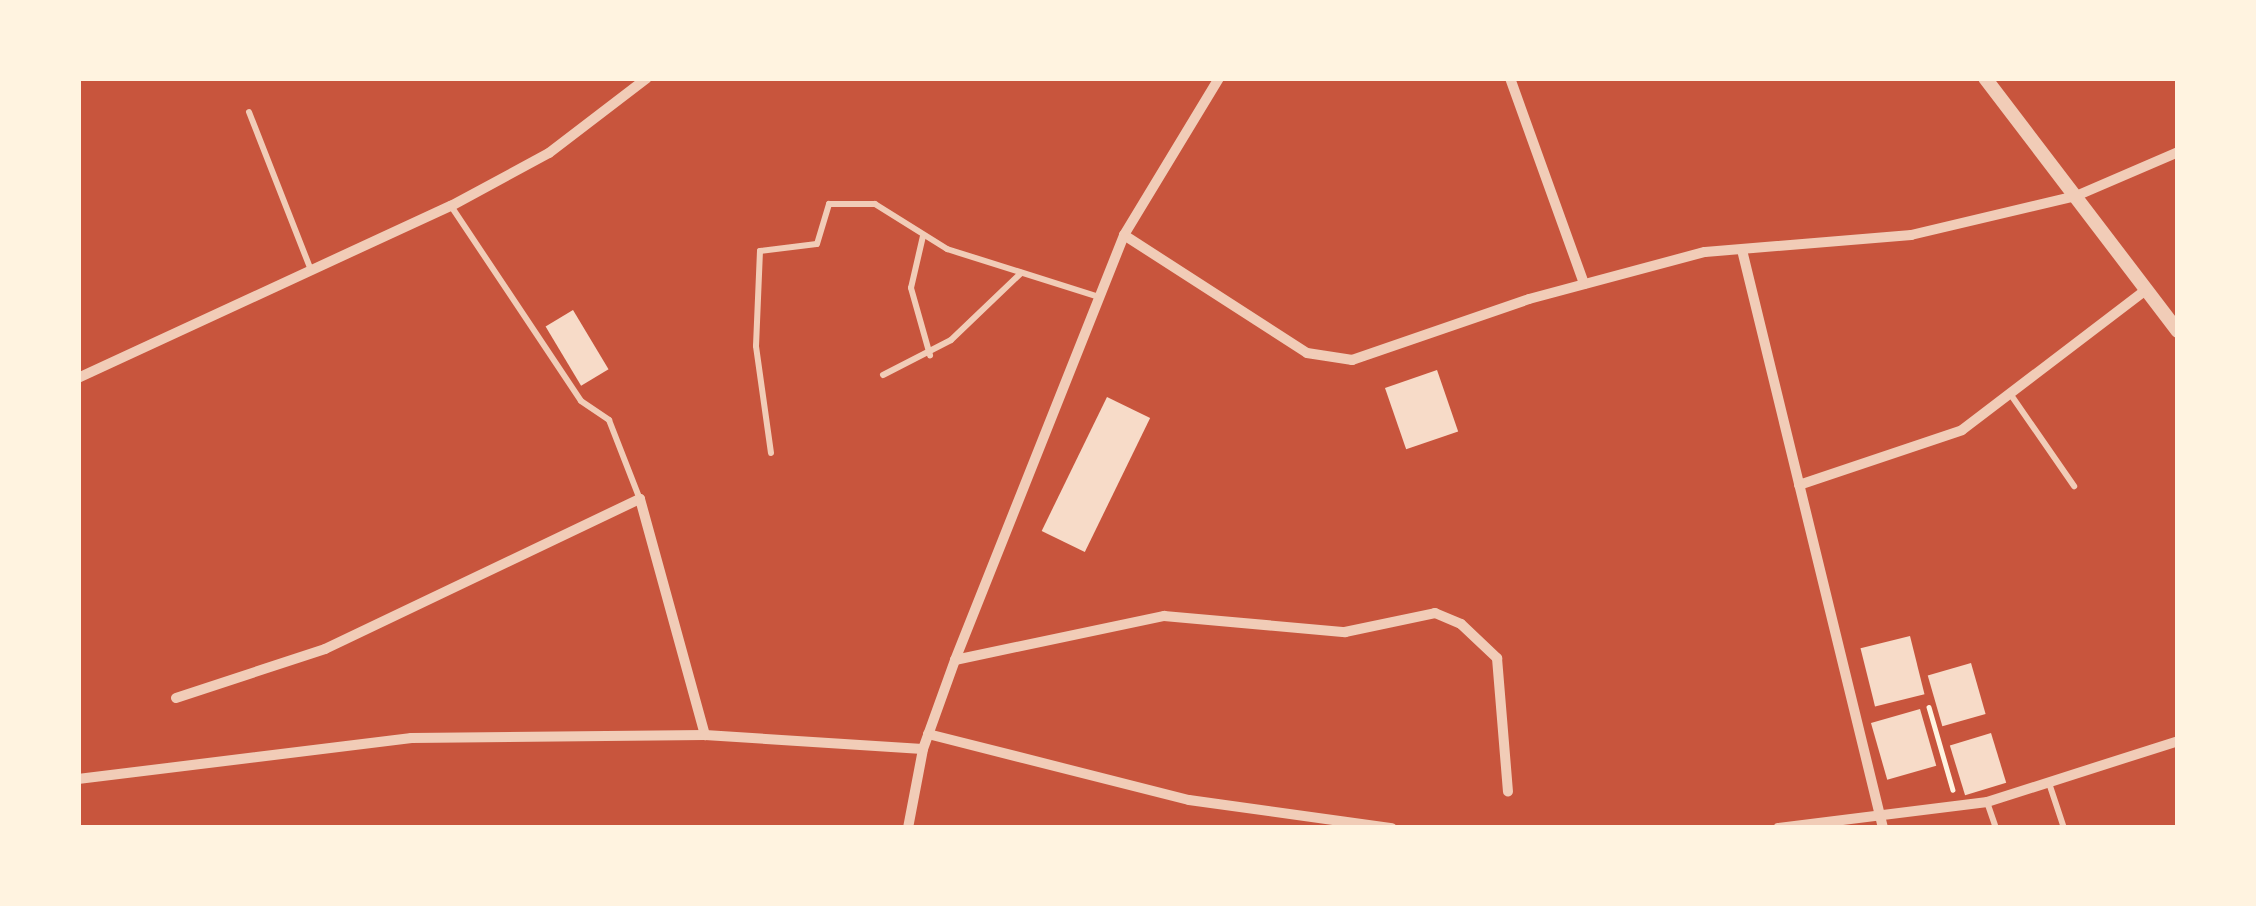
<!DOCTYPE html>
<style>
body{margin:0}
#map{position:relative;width:2256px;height:906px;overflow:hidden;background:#c8553d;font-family:"Work Sans",sans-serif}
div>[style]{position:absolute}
.building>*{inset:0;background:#f7dbc8;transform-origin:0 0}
.path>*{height:4.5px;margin:-2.25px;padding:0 2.25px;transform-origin:2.25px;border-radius:2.25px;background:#fff3e0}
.service>*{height:6px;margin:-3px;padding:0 3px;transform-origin:3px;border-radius:3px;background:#f1ccb7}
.minor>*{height:10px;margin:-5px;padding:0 5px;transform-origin:5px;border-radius:5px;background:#f1ccb7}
.tertiary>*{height:14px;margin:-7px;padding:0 7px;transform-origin:7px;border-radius:7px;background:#f1ccb7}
span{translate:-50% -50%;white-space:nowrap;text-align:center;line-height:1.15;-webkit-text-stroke:9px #fff3e0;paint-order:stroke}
.frame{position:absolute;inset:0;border:81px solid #fff3e0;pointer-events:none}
</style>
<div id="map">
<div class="building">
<i style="left:573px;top:310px;width:69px;height:32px;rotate:59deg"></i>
<i style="left:1437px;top:370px;width:65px;height:55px;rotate:71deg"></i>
<i style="left:1107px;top:397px;width:48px;height:149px;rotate:26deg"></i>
<i style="left:1910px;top:636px;width:60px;height:51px;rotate:76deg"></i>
<i style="left:1971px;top:663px;width:53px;height:45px;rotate:74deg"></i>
<i style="left:1920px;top:709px;width:59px;height:51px;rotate:74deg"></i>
<i style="left:1991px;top:733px;width:52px;height:43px;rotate:73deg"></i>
</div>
<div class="path">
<i style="left:1929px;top:707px;width:86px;rotate:73.9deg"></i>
</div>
<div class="service">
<i style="left:249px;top:112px;width:170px;rotate:68.6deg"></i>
<i style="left:451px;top:206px;width:234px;rotate:56.3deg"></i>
<i style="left:581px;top:401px;width:34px;rotate:34deg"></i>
<i style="left:609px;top:420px;width:83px;rotate:68.7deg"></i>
<i style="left:923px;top:236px;width:53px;rotate:103deg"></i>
<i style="left:911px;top:288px;width:70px;rotate:74.2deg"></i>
<i style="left:883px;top:375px;width:76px;rotate:-27.2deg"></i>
<i style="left:951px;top:340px;width:97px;rotate:-43.7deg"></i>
<i style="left:2011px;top:395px;width:111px;rotate:55.3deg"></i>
<i style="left:771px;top:453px;width:108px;rotate:-98deg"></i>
<i style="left:756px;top:346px;width:95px;rotate:-87.6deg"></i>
<i style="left:760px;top:251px;width:57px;rotate:-7deg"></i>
<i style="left:817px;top:244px;width:42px;rotate:-73.3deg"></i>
<i style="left:829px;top:204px;width:46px"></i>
<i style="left:875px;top:204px;width:85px;rotate:32deg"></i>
<i style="left:947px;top:249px;width:159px;rotate:17.5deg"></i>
<i style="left:2049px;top:783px;width:47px;rotate:71.6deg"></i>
<i style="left:1987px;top:802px;width:28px;rotate:71deg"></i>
</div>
<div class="minor">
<i style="left:1510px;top:78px;width:219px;rotate:70.2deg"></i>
<i style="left:1124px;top:235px;width:218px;rotate:32.8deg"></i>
<i style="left:1307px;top:353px;width:46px;rotate:8.8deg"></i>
<i style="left:1352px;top:360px;width:187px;rotate:-19deg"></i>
<i style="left:1529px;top:299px;width:182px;rotate:-15deg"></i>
<i style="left:1705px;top:252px;width:207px;rotate:-4.7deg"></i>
<i style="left:1911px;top:235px;width:170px;rotate:-13.3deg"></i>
<i style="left:2076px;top:196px;width:111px;rotate:-23.3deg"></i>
<i style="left:1742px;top:250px;width:595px;rotate:76.29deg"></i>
<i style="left:78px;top:378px;width:411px;rotate:-24.8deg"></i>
<i style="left:451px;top:206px;width:111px;rotate:-28.4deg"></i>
<i style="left:549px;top:153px;width:123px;rotate:-37.4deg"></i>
<i style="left:1799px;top:485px;width:172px;rotate:-18.6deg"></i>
<i style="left:1962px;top:430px;width:231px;rotate:-37.3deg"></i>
<i style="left:955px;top:660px;width:214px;rotate:-11.9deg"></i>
<i style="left:1164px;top:616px;width:182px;rotate:5.1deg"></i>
<i style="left:1345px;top:632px;width:92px;rotate:-11.9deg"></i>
<i style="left:1435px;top:613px;width:28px;rotate:23deg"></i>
<i style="left:1461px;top:624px;width:50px;rotate:43.4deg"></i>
<i style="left:1497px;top:658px;width:134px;rotate:85.3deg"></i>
<i style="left:176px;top:698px;width:157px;rotate:-18.2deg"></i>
<i style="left:325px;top:649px;width:349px;rotate:-25.5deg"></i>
<i style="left:640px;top:499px;width:245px;rotate:74.6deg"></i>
<i style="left:928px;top:734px;width:269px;rotate:14.2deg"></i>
<i style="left:1189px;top:800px;width:205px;rotate:7.9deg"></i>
<i style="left:78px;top:779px;width:336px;rotate:-7deg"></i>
<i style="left:411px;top:738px;width:294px;rotate:-0.6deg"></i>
<i style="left:705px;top:735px;width:218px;rotate:3.7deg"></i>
<i style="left:908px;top:828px;width:80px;rotate:-79.2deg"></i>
<i style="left:923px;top:749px;width:95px;rotate:-70.2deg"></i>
<i style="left:955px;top:660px;width:457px;rotate:-68.3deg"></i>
<i style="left:1124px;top:235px;width:184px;rotate:-58.8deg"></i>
<i style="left:1778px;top:828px;width:211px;rotate:-7.1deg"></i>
<i style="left:1987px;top:802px;width:201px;rotate:-17.7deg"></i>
</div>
<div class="tertiary">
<i style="left:1985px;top:78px;width:318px;rotate:52.7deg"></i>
</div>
<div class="frame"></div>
</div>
